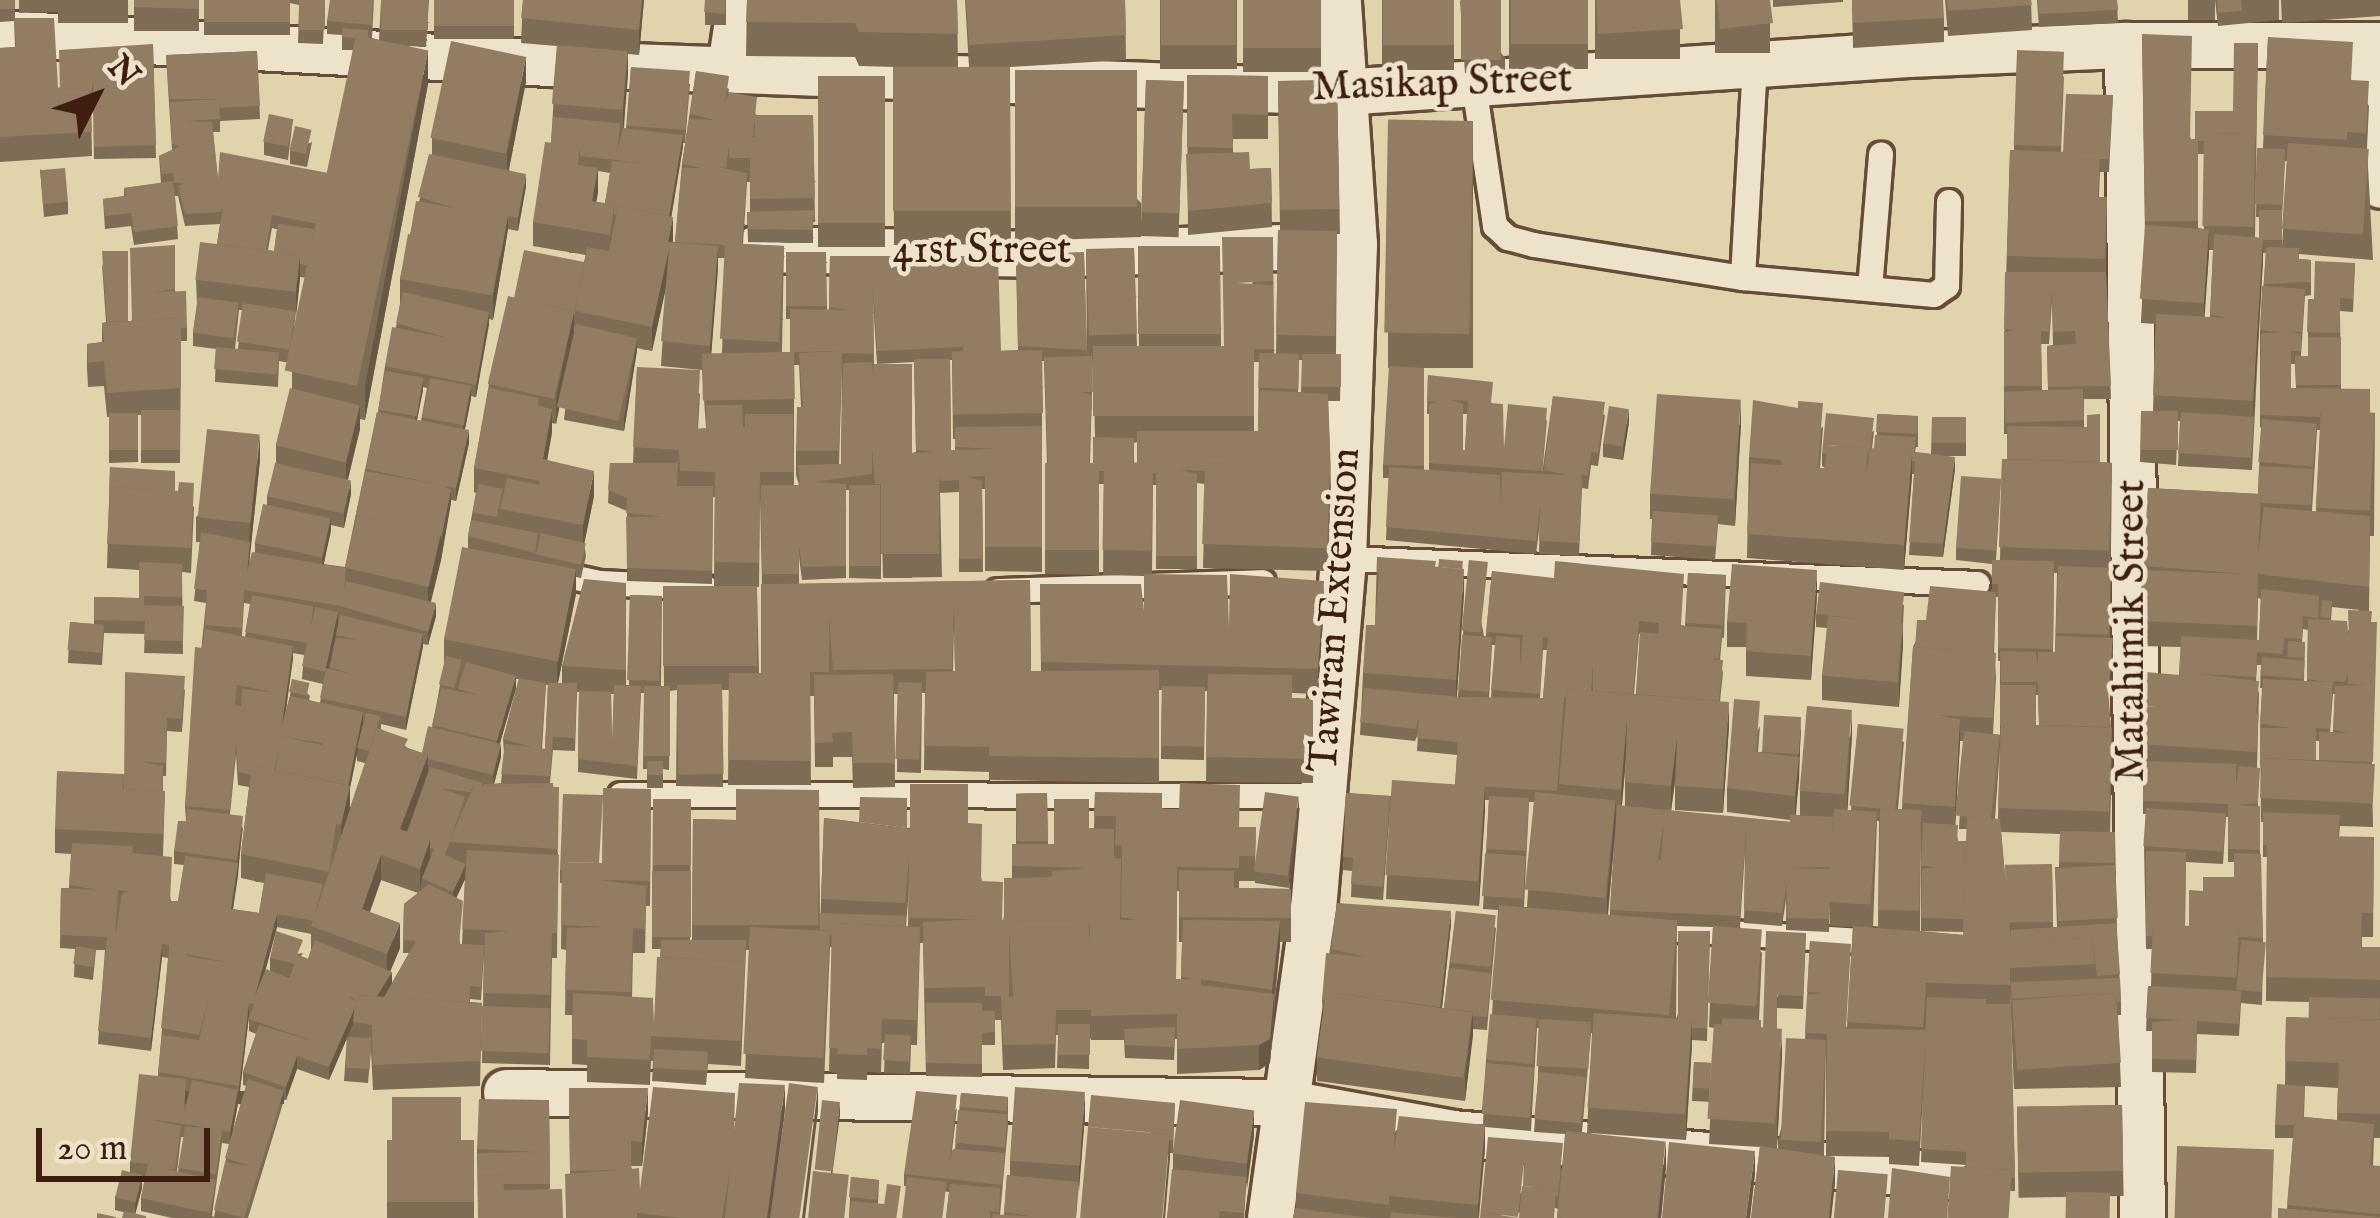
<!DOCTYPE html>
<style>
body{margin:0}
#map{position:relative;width:2380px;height:1218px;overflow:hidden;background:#e1d4ad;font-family:"IM FELL English",serif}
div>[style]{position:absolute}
.roads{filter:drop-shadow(3px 0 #684c38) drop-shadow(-3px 0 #684c38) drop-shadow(0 3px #684c38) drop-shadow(0 -3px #684c38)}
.lane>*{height:24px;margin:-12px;padding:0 12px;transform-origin:12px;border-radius:12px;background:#ece3ca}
.street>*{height:45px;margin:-22.5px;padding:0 22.5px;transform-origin:22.5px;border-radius:22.5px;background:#ece3ca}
.wall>*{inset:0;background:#7e6c54;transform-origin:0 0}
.shaded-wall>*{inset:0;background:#675845;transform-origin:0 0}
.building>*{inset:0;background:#937d62;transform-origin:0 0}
span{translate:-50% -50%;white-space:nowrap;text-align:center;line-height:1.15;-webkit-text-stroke:9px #ece3ca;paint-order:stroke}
.street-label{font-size:42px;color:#3f1e11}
.north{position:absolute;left:36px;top:36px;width:120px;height:120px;-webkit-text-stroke:9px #ece3ca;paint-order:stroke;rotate:48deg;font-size:33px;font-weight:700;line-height:48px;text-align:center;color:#3f1e11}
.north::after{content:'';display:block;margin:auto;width:42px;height:54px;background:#3f1e11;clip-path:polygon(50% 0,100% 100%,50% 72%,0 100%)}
.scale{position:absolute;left:36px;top:1128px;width:174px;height:54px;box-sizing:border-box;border:6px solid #3f1e11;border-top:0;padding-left:15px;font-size:36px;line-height:42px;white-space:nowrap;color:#3f1e11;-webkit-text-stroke:9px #ece3ca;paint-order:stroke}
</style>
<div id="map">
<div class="roads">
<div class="lane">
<i style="left:1474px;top:85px;width:143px;rotate:81.5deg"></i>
<i style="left:1495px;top:226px;width:18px;rotate:43deg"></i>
<i style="left:1508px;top:238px;width:27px;rotate:15deg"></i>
<i style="left:1534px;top:245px;width:212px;rotate:9deg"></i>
<i style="left:1743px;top:278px;width:192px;rotate:5.1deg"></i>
<i style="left:1934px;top:295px;width:16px;rotate:-35deg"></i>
<i style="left:1947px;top:286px;width:84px;rotate:-88.6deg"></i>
<i style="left:1743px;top:278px;width:213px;rotate:-86.8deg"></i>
<i style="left:1870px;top:289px;width:135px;rotate:-85.3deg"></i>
<i style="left:1343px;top:559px;width:635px;rotate:2.25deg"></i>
<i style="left:544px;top:571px;width:57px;rotate:12.1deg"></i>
<i style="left:600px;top:583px;width:106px;rotate:2.7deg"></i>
<i style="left:998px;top:591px;width:265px;rotate:-1.9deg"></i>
<i style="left:621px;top:795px;width:701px;rotate:0.08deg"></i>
<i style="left:1645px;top:928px;width:235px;rotate:3.4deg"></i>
</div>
<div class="street">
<i style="left:0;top:33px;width:550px;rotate:3.13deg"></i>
<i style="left:549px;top:63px;width:793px;rotate:2.1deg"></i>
<i style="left:1341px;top:92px;width:568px;rotate:-3.83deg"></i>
<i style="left:1908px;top:54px;width:219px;rotate:-2.4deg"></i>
<i style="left:2127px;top:45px;width:253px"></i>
<i style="left:2127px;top:45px;width:1173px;rotate:89.27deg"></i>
<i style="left:2369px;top:47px;width:138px;rotate:85.4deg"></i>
<i style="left:730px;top:67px;width:68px;rotate:-81.5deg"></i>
<i style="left:755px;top:249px;width:290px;rotate:1deg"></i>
<i style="left:1045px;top:254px;width:295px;rotate:-1.7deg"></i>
<i style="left:506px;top:1092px;width:776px;rotate:0.74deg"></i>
<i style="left:1282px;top:1102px;width:173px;rotate:10.3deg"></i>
<i style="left:1452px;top:1133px;width:512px;rotate:4.93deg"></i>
<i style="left:1270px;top:1218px;width:312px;rotate:-82.1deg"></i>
<i style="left:1313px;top:909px;width:351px;rotate:-85.1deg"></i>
<i style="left:1343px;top:559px;width:315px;rotate:-88deg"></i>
<i style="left:1354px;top:244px;width:245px;rotate:-93.8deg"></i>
</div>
</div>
<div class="wall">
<i style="clip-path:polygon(0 0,15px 0,15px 18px,58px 88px,153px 44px,156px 158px,94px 159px,93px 93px,91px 110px,92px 156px,0 162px,0 48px,15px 47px,14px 21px,0 22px)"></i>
<i style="clip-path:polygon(19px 0,128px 0,128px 23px,58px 23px,58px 12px,19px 13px)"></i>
<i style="left:134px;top:0;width:65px;height:31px"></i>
<i style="clip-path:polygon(204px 0,325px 0,323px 44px,298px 43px,299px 5px,290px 3px,290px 35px,204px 35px)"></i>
<i style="clip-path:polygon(evenodd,374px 0,372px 38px,379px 40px,381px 0,429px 0,426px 47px,409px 46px,428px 84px,365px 420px,360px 419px,360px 429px,347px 481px,351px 494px,344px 528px,331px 525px,324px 564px,345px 567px,377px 412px,378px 412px,385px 366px,396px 327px,400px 304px,400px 279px,410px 235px,432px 154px,432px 138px,526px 81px,509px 170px,526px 186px,518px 231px,508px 229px,493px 320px,489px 319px,476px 397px,471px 396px,465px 429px,469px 443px,456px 501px,451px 500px,441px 560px,431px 602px,436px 616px,428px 645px,423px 644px,406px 730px,381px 724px,381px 729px,408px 748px,422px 753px,432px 728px,444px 664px,444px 639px,468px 548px,468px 536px,476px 493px,474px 492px,474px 468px,489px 384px,514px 298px,584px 262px,586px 255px,533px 246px,533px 222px,551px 143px,557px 46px,521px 43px,523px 0,644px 0,639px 55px,628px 54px,624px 128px,626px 129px,631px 67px,690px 84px,685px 143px,683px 143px,671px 217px,673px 242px,675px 242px,682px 164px,696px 71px,729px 89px,728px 95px,757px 115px,813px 115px,815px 222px,813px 222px,813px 243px,748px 242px,747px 212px,750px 212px,750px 182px,747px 182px,743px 244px,784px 246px,782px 352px,790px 352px,790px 319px,786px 319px,786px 252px,826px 252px,827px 309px,829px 310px,830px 256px,1001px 351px,1018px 350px,1016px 258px,1055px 258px,1084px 252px,1087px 356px,1086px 249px,1134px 248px,1137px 347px,1139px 347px,1138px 246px,1220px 246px,1221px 346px,1224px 346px,1273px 237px,1274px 354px,1276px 354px,1278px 230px,1280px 230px,1278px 81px,1337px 80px,1340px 234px,1337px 234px,1336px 354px,1341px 354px,1340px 401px,1328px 401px,1331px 487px,1328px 571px,1203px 568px,1205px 484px,1197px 483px,1197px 569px,1156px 569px,1156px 485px,1153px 485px,1152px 574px,1229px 627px,1324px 605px,1318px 694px,1292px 693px,1292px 698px,1313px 699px,1313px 783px,1206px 782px,1207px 691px,1205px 691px,1204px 760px,1161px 759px,1162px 690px,1159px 690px,1159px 783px,989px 780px,989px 772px,924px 770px,925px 693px,922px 693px,921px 773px,897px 772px,898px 694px,894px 694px,895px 787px,853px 788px,852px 757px,833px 757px,833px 767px,815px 767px,814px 696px,810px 696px,811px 785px,728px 785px,729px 690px,722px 690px,723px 787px,676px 786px,677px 690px,670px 691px,669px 770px,663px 769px,663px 788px,647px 788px,647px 769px,643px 769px,644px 693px,641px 693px,637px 779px,578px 772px,579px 692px,577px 692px,575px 751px,553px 750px,550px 783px,553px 783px,558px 855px,557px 958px,552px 958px,550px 1065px,482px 1063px,484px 955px,481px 1000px,470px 999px,470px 1002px,482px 1003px,480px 1086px,373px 1090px,371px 1050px,368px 1083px,344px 1081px,347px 1038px,329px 1080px,297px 1069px,286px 1100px,284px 1100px,248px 1218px,172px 1218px,141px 1211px,141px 1198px,145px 1177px,142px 1176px,142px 1188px,135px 1214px,123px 1212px,115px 1210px,115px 1197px,130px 1172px,130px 1162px,158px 1076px,168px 958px,162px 957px,151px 1051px,98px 1044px,105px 950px,96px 950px,93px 980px,74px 977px,75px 949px,60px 948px,61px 888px,69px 888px,71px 854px,55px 853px,55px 829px,124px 774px,185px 689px,182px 732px,167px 731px,166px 776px,163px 776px,163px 791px,165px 791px,163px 856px,171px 901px,178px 901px,184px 865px,174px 864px,174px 851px,186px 821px,185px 806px,206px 603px,194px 601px,200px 542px,196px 542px,196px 517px,260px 460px,249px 562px,255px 552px,255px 543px,267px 504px,267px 496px,276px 463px,276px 445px,292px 388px,292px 372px,317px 237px,314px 236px,309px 278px,300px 277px,290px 363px,279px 361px,278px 387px,215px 382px,216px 349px,193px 346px,193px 333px,197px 304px,196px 280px,217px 244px,220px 224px,185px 226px,178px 196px,175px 196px,178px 239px,134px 245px,131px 226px,105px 229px,103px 199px,124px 196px,124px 188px,161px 183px,159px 156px,172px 150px,166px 55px,257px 51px,260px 119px,220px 121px,220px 132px,213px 132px,218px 179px,328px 179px,353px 50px,342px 50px,342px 35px,327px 34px,327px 21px,374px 0,598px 171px,610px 173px,605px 203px,596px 202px,598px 171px,374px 0,272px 228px,277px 229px,274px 251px,268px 250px,272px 228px,374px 0,718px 258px,725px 258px,722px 354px,711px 355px,718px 258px,374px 0,666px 288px,661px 366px,702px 370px,706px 428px,698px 429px,700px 394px,637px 367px,633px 463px,610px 463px,608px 503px,627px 511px,627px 581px,712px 584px,713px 497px,715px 497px,714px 586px,663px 586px,664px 686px,661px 686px,662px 596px,630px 595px,629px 685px,626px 685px,626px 583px,562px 666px,562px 683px,558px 683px,576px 594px,576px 577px,581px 578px,586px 556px,584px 543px,594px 496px,547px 460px,552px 423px,556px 424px,575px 326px,564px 420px,624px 431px,637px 348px,652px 351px,666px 288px,374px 0,873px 302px,877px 364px,914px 362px,916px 452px,912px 453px,874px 367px,873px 302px,374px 0,239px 310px,242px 310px,238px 349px,235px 349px,239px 310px,374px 0,1093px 359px,1095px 437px,1093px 463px,1090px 463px,1093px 359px,374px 0,950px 360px,952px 360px,953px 439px,955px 439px,955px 450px,951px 450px,950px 360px,374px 0,1299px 360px,1302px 360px,1301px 392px,1298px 392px,1299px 360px,374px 0,1042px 361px,1044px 361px,1047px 463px,1045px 463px,1045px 574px,1099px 575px,1099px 484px,1104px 484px,1103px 575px,1144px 576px,1144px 611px,1040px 584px,1041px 671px,1031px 671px,1030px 580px,799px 584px,799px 557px,802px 580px,846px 578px,846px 490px,849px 490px,849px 578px,881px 579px,881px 496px,883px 578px,942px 577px,940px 493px,959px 492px,959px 572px,983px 572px,982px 489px,985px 489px,985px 571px,1042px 572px,1042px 361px,374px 0,1254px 362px,1259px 362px,1258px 431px,1254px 431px,1254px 362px,374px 0,794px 365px,799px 365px,801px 407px,796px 451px,796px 475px,799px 485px,794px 485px,794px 365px,374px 0,842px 366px,841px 464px,839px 464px,842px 366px,374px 0,423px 387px,427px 388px,421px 421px,417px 420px,423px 387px,374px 0,1137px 442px,1137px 463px,1134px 463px,1134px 443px,1137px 442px,374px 0,760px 497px,762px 584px,761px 673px,759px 673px,757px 587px,759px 587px,760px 497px,374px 0,244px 603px,250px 604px,245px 637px,242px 636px,244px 603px,374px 0,954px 627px,955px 671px,953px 671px,954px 627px,374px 0,293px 653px,304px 655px,302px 679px,323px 684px,320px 703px,309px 700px,310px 696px,292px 679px,290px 696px,286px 711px,293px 653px,374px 0,516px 679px,519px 679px,503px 739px,504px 753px,501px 783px,494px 784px,501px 757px,500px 744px,516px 679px,374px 0,546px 685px,548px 685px,545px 749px,542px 749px,546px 685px,374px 0,611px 694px,614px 694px,612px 747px,611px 694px,374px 0,357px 753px,357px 761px,365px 763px,350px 808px,350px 788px,357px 753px,374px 0,236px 755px,238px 785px,249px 787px,241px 854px,241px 878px,264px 883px,259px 913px,233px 909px,243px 828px,230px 814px,236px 755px,374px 0,465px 879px,462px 944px,460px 944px,456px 898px,465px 879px,374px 0,381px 880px,418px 893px,404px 904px,403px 953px,409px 953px,392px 983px,390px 972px,400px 948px,370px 912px,381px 880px,374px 0,277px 927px,311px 934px,311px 950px,308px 959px,301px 956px,303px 953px,270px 958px,270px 971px,265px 972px,277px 927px,374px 0,249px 1016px,249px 1031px,256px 1034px,243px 1072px,243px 1085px,246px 1086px,233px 1131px,239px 1098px,249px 1016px,374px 0,181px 1137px,184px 1137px,178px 1172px,177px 1172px,181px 1137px,374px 0,222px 1143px,229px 1144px,214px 1217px,212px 1216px,222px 1143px)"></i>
<i style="left:434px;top:0;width:80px;height:39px"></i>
<i style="left:705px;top:0;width:21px;height:25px"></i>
<i style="clip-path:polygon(747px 0,957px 0,958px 67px,969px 67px,965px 0,1125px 0,1126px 60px,1010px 67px,1011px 244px,894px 245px,893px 67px,897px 67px,859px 66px,855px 57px,746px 56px)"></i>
<i style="left:1160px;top:0;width:77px;height:69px"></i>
<i style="left:1243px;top:0;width:78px;height:72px"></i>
<i style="left:1382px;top:0;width:72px;height:70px"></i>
<i style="clip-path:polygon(1460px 0,1505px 58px,1505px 70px,1465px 73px)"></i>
<i style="left:1509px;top:0;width:79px;height:69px"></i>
<i style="left:1595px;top:0;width:85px;height:59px"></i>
<i style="left:1715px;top:0;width:55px;height:53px"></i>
<i style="clip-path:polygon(1773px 0,1843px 0,1843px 2px,1773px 7px)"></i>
<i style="clip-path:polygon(1852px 0,1944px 18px,1944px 42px,1853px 48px)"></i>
<i style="clip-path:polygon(1945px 0,2031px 0,2032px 30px,1948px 36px)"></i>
<i style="clip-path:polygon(2037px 0,2117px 0,2118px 23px,2039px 27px)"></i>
<i style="left:2188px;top:0;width:27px;height:20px"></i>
<i style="clip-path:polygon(2215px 0,2279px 0,2279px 20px,2218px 26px)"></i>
<i style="clip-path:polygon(2281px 0,2380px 0,2380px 16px,2282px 23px)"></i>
<i style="clip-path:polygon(evenodd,2142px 34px,2191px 139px,2195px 139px,2233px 111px,2258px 43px,2255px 237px,2259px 238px,2259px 217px,2256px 217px,2257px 148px,2263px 148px,2268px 37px,2352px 80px,2369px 106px,2367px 148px,2373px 260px,2299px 254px,2299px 259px,2311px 260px,2311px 295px,2305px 296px,2301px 356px,2308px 356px,2308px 299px,2314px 299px,2355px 263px,2353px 312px,2340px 311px,2341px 389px,2370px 413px,2375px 413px,2374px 536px,2370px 536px,2369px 611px,2373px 827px,2340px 826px,2339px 837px,2374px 837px,2373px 937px,2362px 937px,2362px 947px,2380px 947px,2380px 1138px,2374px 1138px,2373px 1166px,2380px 1166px,2380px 1218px,2287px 1209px,2293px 1138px,2275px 1138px,2275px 1125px,2285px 1085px,2286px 1017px,2309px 1018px,2309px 1002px,2266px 1001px,2267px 857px,2263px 857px,2263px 822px,2261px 822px,2260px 728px,2262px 688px,2260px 688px,2261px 665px,2257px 665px,2256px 681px,2259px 694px,2257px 767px,2258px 806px,2260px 806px,2260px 854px,2263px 942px,2262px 1005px,2241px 1003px,2239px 1036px,2197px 1034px,2196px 1073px,2152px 1072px,2152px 1031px,2146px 1031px,2148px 986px,2151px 986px,2152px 949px,2146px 949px,2144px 846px,2146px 814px,2143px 814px,2143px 769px,2141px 768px,2141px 744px,2179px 675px,2181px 647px,2140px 646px,2148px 488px,2258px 494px,2261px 428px,2260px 427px,2260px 330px,2266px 253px,2263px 253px,2252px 470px,2178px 466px,2180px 421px,2178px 421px,2176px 465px,2140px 462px,2141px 411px,2153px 411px,2156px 324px,2141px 323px,2145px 235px,2142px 34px,2198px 154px,2204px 154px,2204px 229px,2198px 228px,2198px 154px,2142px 34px,2285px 161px,2287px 161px,2282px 247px,2282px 218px,2285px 161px,2142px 34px,2209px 250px,2213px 250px,2210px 317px,2204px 317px,2209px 250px,2142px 34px,2291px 364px,2295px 364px,2296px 388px,2291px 388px,2291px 364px,2142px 34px,2317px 430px,2320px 430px,2316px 512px,2312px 511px,2317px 430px,2142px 34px,2258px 598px,2261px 599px,2259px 640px,2257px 640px,2258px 598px,2142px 34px,2332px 607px,2359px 610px,2348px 631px,2331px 620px,2332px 607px,2142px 34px,2303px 629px,2308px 630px,2307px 681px,2304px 681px,2305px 642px,2302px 642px,2303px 629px,2142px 34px,2333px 694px,2335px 694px,2333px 732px,2330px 732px,2333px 694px,2142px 34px,2316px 741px,2319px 741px,2319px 760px,2316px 760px,2316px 741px,2142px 34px,2226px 817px,2228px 817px,2228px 862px,2234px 862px,2234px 877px,2203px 891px,2189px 926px,2185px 926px,2186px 862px,2223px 864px,2226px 817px,2142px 34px,2305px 1086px,2338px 1088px,2337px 1120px,2304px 1117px,2305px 1086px)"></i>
<i style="clip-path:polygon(1015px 70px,1141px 203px,1141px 237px,1015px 241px)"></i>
<i style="clip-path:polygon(1187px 75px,1268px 76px,1268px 139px,1233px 139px,1233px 152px,1250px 169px,1271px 168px,1272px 227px,1188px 235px)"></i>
<i style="left:818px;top:76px;width:67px;height:171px"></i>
<i style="clip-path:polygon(evenodd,2064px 76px,2061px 152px,2063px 152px,2113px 95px,2109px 172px,2100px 172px,2099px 197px,2107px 197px,2106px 272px,2111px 399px,2084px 399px,2084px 427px,2100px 462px,2112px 463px,2110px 638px,2113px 651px,2108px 697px,2112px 751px,2110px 832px,2115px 832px,2117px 931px,2121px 1002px,2121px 1015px,2118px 1015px,2121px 1087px,2014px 1089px,2010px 992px,2015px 1178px,2015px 1191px,2012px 1191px,1950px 1177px,1966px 1165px,1921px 1162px,1923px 1097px,1919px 1166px,1889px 1164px,1889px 1157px,1826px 1156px,1826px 1047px,1824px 1155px,1835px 1182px,1831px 1218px,1751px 1218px,1760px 1147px,1709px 1144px,1714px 1028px,1709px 1027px,1713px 927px,1677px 926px,1676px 1019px,1710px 931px,1707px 1041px,1692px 1040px,1686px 1140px,1590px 1133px,1666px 1166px,1661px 1218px,1557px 1218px,1558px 1209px,1556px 1208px,1480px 1218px,1562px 1168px,1565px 1134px,1534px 1132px,1538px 1078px,1539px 1028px,1537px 1028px,1531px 1131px,1485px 1127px,1485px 1149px,1479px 1218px,1293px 1218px,1296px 1208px,1296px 1193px,1397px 1130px,1483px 1124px,1486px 1060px,1492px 1014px,1498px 910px,1483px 909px,1489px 800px,1485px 800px,1479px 906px,1386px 899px,1390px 810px,1383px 900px,1351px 897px,1352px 871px,1343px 870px,1346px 793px,1390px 796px,1455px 785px,1457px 755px,1417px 751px,1418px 734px,1415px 741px,1360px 735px,1363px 673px,1375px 625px,1377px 557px,1436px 567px,1464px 594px,1457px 697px,1458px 697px,1469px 560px,1484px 636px,1486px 636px,1492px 571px,1685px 626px,1688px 573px,1726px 575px,1724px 638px,1722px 638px,1720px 660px,1723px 673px,1720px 701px,1729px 726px,1723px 813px,1675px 810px,1675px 783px,1671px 811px,1790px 822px,1790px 820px,1727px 812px,1727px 788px,1760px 726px,1758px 752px,1761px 752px,1801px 730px,1796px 815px,1800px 815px,1800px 791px,1852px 734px,1847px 810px,1851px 810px,1858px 724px,1904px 742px,1898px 809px,1902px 809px,1913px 647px,1926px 620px,1992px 591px,1992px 564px,1956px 560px,1956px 548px,2001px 479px,1996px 560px,2000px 560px,2002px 459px,2007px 459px,2007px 434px,2004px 434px,2004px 345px,2010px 150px,2014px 150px,2014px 145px,2064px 76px,2052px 302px,2053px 345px,2047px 346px,2048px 390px,2042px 390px,2041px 344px,2049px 344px,2052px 302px,2064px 76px,2054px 573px,2057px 573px,2055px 652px,2053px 652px,2054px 573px,2064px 76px,1996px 597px,1998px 597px,1998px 661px,2000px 661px,2000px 735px,1993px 734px,1996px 677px,1994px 653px,1996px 597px,2064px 76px,1639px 634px,1640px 634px,1636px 694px,1634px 694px,1639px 634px,2064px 76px,1492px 645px,1495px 645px,1491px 698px,1489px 698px,1492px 645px,2064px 76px,1543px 650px,1547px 650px,1543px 698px,1540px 698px,1543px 650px,2064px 76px,2036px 695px,2038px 695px,2039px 725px,2036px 725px,2036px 695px,2064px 76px,1960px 741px,1964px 741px,1959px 829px,1967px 829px,1966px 841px,1958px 841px,1955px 824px,1960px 741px,2064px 76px,2000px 748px,1998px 819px,1995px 819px,2000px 748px,2064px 76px,1626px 760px,1625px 782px,1625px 806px,1622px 806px,1626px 760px,2064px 76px,1529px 802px,1534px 802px,1527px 907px,1524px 907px,1529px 802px,2064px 76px,1877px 821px,1879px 821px,1878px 928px,1873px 928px,1877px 821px,2064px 76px,1921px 829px,1921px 931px,1963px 932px,1963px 935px,1920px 931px,1921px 829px,2064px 76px,2001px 832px,2060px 834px,2059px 867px,2055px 867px,2057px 927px,2053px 927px,2052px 864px,2005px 877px,2001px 832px,2064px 76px,1615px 833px,1610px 910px,1610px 915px,1608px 915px,1615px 833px,2064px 76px,1745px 851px,1744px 923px,1782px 926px,1786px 900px,1786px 930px,1829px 932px,1830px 904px,1830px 926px,1853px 927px,1847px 1028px,1810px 941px,1805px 1039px,1778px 1140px,1778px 1149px,1777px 1148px,1782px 1054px,1777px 1029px,1777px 1008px,1803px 1009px,1806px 933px,1763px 1028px,1761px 1028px,1759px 1020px,1762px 953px,1740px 927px,1745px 851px,2064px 76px,1591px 1033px,1592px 1033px,1587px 1133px,1582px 1132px,1591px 1033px)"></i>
<i style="left:1146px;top:80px;width:38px;height:156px;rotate:2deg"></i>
<i style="clip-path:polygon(293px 119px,288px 160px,264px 155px,264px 142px)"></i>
<i style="left:1473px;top:121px;width:247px;height:85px;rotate:90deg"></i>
<i style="clip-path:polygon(312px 142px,307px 167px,290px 164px,290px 151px)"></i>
<i style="clip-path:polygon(40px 169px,68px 202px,68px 214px,44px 217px)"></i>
<i style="clip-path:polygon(175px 245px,175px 291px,187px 328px,187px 341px,181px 341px,180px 463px,141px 463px,141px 415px,138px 415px,138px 462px,109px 463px,109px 417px,107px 417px,104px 386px,88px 387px,87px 368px,87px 344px,102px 342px,102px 323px,106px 322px,102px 264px,128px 321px,131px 321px)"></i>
<i style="clip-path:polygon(evenodd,1424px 368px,1424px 470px,1429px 470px,1429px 414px,1427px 414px,1428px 375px,1492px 403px,1504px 448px,1547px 420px,1542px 474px,1553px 396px,1605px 415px,1598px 466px,1591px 465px,1588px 489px,1582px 488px,1579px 556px,1539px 554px,1540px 523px,1536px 554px,1386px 540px,1389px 478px,1383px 478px,1383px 465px,1424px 368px,1463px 414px,1467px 414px,1465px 450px,1463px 450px,1463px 414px)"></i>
<i style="clip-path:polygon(1877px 414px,1918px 416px,1918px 447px,1916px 447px,1915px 452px,1931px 454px,1932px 417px,1966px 417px,1966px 456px,1947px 456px,1955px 469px,1943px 557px,1909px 555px,1914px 474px,1912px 474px,1904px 570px,1747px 558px,1749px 457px,1823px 427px,1820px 468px,1825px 468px,1822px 466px,1822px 453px,1874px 431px,1872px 449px,1874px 449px,1877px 435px)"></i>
<i style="clip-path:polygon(1629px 422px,1623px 460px,1603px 457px,1603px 444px)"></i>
<i style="clip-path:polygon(1741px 424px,1735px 526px,1718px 524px,1715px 560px,1651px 555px,1652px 519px,1650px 519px,1650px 494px)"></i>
<i style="clip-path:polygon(110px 467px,175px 491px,194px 507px,191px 573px,182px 572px,183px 654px,144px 653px,145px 634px,104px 633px,102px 665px,68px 663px,70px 622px,94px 624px,94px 597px,139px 598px,139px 570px,107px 568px)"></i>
<i style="clip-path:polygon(1817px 595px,1811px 680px,1746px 676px,1746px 647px,1727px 647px,1727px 622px)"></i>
<i style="clip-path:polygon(1904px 605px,1899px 707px,1822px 700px,1822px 676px,1827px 628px,1816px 627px,1816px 614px)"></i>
<i style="clip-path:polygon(evenodd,651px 789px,650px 906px,646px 906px,645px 953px,633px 953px,632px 997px,654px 1024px,661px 949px,652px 949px,653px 799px,691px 799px,690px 940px,692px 940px,693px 819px,736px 820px,819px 790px,820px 930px,824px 818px,907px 828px,968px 823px,982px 881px,1003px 921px,1012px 878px,1012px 844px,1016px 844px,1016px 794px,1047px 793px,1048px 844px,1054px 844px,1089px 828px,1094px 828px,1095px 792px,1240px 827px,1256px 827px,1255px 867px,1299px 810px,1289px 888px,1255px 883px,1255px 881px,1239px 881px,1239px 888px,1291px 889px,1291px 942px,1280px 942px,1270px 1063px,1259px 1070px,1177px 1074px,1177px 1039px,1175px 1039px,1174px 1060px,1125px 1058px,1124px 1040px,1091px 1040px,1089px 1035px,1089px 1069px,1057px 1068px,1058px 1035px,1056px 1035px,1055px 1068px,1003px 1070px,1001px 1020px,995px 1020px,995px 1045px,982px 1045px,982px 1077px,926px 1076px,923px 943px,920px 943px,917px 1045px,911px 1045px,910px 1074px,884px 1073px,885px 1043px,882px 1043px,881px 1073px,867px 1072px,867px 1080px,837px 1079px,837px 1073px,829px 1072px,832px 947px,830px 947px,824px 1083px,745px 1078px,749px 950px,746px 950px,741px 1066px,708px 1064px,706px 1085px,652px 1081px,653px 1061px,651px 1061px,650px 1085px,587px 1082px,587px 1065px,572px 1064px,572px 1015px,565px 1015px,566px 950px,561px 949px,562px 883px,560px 883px,560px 870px,602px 863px,651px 789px,909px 888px,908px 926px,906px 926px,909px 888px,651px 789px,1177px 891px,1179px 891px,1179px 942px,1182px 942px,1181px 979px,1176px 979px,1177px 891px)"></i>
<i style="clip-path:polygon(1337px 903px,1451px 924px,1442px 1008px,1444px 1008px,1456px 911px,1496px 928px,1487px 1030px,1473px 1029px,1465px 1101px,1317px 1081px,1317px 1057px,1323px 1013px,1322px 1000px)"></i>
<i style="left:1694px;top:1062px;width:17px;height:39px;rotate:3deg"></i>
<i style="clip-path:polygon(569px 1088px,648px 1112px,642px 1166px,631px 1166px,640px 1190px,735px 1129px,785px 1109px,771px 1218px,566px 1218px,570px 1173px)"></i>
<i style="clip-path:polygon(961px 1093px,1008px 1097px,1008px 1127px,1000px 1215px,1004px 1215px,1007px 1175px,1010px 1175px,1010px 1161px,1085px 1116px,1076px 1218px,946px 1218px,949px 1192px,904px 1186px,904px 1174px,957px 1108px,952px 1151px,955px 1149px)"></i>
<i style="clip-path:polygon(549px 1100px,550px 1189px,478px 1218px,477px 1149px)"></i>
<i style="clip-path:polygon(1175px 1103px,1173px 1150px,1254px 1135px,1246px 1189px,1244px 1218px,1247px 1218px,1167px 1218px,1173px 1169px,1173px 1153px,1170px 1153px,1080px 1218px)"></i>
<i style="left:2122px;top:1105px;width:91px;height:105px;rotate:89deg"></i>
<i style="left:387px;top:1140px;width:87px;height:78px"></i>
<i style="clip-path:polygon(851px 1177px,879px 1180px,878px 1204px,884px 1204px,884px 1218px,849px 1218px)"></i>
</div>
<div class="shaded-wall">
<i style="clip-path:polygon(642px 0,644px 0,639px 55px,639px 30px)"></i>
<i style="clip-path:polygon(428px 50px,428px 84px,365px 420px,365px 386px)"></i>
<i style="clip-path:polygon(628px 51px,628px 76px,623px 134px,623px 110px)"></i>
<i style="clip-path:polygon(526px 57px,526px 81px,507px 178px,507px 154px)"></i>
<i style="clip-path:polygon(683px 135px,683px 147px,668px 237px,668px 224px)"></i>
<i style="clip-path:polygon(598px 168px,598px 193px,592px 225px,592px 201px)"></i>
<i style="clip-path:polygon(526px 174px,526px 186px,518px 231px,518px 218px)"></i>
<i style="clip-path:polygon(508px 216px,508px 229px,493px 320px,493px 295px)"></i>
<i style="clip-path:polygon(673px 217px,673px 241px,669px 273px,652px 351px,652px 327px)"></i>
<i style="clip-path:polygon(2209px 229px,2209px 254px,2204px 326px,2204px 302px)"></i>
<i style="clip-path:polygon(2263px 238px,2263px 262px,2253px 425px,2253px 401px)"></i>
<i style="clip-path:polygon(718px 246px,718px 270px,710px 370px,710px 346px)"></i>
<i style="clip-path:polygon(300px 254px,300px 279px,296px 318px,296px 293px)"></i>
<i style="clip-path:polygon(574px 311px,574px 335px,556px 424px,556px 399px)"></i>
<i style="clip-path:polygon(489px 312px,489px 325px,476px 397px,476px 385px)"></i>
<i style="clip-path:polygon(637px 338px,637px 351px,624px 431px,624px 418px)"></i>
<i style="clip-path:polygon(423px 378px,423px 391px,415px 429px,415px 417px)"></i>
<i style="clip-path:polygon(471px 386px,471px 399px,463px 439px,463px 427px)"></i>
<i style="clip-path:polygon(1741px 400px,1741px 424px,1735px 526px,1735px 501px)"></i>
<i style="clip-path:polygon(360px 405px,360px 429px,346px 488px,346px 464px)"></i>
<i style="clip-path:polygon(552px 409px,552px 433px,543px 484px,543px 459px)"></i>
<i style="clip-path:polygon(1629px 409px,1629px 422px,1623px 460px,1623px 447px)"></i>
<i style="clip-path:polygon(469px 430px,469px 443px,456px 501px,456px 488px)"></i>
<i style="clip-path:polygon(260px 435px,260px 460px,247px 585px,250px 525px)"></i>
<i style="clip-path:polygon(1912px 453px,1912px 477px,1904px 570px,1904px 545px)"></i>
<i style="clip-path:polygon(1955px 457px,1955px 469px,1943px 557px,1943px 544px)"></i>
<i style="clip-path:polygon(594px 471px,594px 496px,583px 550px,583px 525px)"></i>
<i style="clip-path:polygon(351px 481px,351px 494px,344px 528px,344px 515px)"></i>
<i style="clip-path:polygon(451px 490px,451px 503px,441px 560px,428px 612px,428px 587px)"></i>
<i style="clip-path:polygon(331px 518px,331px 531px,322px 571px,322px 558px)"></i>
<i style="clip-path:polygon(1464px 569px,1464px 594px,1456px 705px,1456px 680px)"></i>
<i style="clip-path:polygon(576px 570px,576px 594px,557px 687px,557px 663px)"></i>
<i style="clip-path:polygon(1817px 570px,1817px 595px,1811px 680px,1811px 656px)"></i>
<i style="clip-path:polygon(1324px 581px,1324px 605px,1318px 694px,1318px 669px)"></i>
<i style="clip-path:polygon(436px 603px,436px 616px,428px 645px,428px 632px)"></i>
<i style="clip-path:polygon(338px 612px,338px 625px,325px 685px,325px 672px)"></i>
<i style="clip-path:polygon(1903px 623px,1903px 647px,1899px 707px,1899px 683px)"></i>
<i style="clip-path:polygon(423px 634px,423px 647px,406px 730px,406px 717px)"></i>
<i style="clip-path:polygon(293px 646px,293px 659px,282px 737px,282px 724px)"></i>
<i style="clip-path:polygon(516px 676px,516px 689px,497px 753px,497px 741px)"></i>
<i style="clip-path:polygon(1729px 702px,1729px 726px,1723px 813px,1723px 789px)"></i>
<i style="clip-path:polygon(1852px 710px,1852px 734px,1847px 820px,1847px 795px)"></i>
<i style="clip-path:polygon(363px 712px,363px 725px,350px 788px,350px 810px,341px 850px,341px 825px)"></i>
<i style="clip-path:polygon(1627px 717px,1627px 742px,1621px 814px,1621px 790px)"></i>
<i style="clip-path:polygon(1801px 717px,1799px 781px,1795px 820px,1795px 796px)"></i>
<i style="clip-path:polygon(1960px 719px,1960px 743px,1955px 831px,1955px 807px)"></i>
<i style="clip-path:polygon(1677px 737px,1677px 762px,1671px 811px,1671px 786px)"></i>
<i style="clip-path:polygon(501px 744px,501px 757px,493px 788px,493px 775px)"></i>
<i style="clip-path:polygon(428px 755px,428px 780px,400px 854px,400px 829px)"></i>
<i style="clip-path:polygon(1485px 787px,1485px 812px,1479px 906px,1479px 882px)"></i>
<i style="clip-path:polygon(1299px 797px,1299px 810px,1289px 888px,1289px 875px)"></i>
<i style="clip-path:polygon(1616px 800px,1616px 824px,1607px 922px,1607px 897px)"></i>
<i style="clip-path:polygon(243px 816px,238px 876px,231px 922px,231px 909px)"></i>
<i style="clip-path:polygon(430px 840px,430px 865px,422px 878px,420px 894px,420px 869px)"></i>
<i style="clip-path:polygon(381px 855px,381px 880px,362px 933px,362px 909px)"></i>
<i style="clip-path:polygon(466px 864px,466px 877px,453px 905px,453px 892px)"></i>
<i style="clip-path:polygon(1451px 911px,1451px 924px,1440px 1027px,1440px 1014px)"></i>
<i style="clip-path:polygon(277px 914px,277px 927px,255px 1009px,255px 996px)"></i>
<i style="clip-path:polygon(1280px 921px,1280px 946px,1272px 1015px,1272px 990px)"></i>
<i style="clip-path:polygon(400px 923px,400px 948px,387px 979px,387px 954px)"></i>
<i style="clip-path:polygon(162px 944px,162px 957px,151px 1051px,151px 1038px)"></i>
<i style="clip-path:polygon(392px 972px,392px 985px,371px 1019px,371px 1006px)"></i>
<i style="clip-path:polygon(1274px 994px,1274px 1019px,1270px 1063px,1259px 1070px,1259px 1045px)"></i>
<i style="clip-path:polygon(249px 1003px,249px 1016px,239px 1098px,239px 1086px)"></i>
<i style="clip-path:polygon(357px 1003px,357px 1015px,329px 1080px,329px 1067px)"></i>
<i style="clip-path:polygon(1473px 1012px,1473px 1036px,1465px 1101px,1465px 1076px)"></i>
<i style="clip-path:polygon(1692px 1020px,1692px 1045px,1686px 1140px,1686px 1116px)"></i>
<i style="clip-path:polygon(1782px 1029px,1782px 1054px,1777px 1148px,1777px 1124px)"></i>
<i style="clip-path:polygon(297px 1056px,297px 1069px,286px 1100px,286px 1087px)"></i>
<i style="clip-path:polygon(785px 1085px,785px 1109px,771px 1218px,767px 1218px)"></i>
<i style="clip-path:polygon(818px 1087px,818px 1111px,805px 1218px,802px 1218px)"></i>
<i style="clip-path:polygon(648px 1088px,648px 1112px,642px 1166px,642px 1142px)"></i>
<i style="clip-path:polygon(238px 1090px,238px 1103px,230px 1145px,230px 1132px)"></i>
<i style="left:284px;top:1091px;width:13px;height:133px;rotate:90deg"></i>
<i style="clip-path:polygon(1085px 1092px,1085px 1116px,1079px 1191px,1079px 1166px)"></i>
<i style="clip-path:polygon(840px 1102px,840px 1115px,831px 1184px,831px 1171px)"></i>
<i style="clip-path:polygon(1254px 1110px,1254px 1135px,1247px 1189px,1247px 1165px)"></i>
<i style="clip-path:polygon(1485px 1125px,1485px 1149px,1478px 1218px,1478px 1205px)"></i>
<i style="clip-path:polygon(1170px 1134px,1170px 1158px,1165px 1218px,1163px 1218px)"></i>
<i style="clip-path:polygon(1666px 1141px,1666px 1166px,1661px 1218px,1658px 1218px)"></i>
<i style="clip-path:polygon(1755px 1151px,1755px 1175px,1750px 1218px,1746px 1218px)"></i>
<i style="clip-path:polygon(1835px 1157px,1835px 1182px,1831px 1218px,1829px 1218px)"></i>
<i style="clip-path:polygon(142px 1175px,142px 1188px,135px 1215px,135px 1202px)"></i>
</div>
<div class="building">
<i style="left:0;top:0;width:15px;height:9px"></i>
<i style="clip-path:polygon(134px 0,199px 0,199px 9px,134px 7px)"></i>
<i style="left:204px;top:0;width:86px;height:22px"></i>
<i style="left:299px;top:0;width:26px;height:30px"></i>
<i style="clip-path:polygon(330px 0,373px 0,372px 25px,327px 21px)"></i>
<i style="left:381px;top:0;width:47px;height:30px"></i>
<i style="left:434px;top:0;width:80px;height:26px"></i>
<i style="clip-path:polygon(523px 0,642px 0,639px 30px,521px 18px)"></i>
<i style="clip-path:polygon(705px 0,725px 0,725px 14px,704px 12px)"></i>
<i style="clip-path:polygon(747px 0,957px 0,958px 34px,859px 32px,855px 23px,746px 22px)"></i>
<i style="clip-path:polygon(966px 0,1125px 0,1126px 35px,969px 45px)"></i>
<i style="left:1161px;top:0;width:75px;height:45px"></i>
<i style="left:1243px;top:0;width:78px;height:48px"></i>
<i style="left:1383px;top:0;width:71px;height:45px"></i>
<i style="left:1461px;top:0;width:40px;height:60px"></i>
<i style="left:1511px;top:0;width:77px;height:44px"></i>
<i style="clip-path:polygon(1596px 0,1680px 0,1683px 29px,1598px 34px)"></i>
<i style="clip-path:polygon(1717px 0,1770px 0,1773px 23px,1720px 29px)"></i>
<i style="clip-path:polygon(1852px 0,1943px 0,1944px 18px,1853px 23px)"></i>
<i style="clip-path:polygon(1947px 0,2031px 0,2032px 5px,1948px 11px)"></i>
<i style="clip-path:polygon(2038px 0,2117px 0,2118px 10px,2039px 14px)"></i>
<i style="clip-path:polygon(2217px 0,2241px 0,2242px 11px,2218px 13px)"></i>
<i style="clip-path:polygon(14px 18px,54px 18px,58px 88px,90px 89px,92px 132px,0 137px,0 48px,16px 47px)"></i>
<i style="clip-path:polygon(342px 28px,368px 30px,368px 38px,356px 35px,355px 38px,342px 37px)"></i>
<i style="clip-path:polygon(2142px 34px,2192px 36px,2190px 139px,2198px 139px,2198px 221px,2145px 221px)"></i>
<i style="left:356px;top:35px;width:74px;height:343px;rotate:12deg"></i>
<i style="clip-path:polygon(2268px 37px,2353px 42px,2351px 80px,2369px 81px,2366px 133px,2347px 132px,2347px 140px,2263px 135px)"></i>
<i style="left:451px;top:41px;width:77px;height:99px;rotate:12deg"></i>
<i style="clip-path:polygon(2234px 43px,2258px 43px,2256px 141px,2255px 134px,2204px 133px,2204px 141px,2198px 141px,2195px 139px,2195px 111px,2233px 111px)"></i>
<i style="clip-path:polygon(153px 44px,156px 145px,94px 147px,93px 80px,91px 97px,90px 89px,60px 88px,59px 50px)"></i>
<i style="left:557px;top:45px;width:71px;height:59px;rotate:5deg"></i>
<i style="left:2017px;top:50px;width:47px;height:95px;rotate:2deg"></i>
<i style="clip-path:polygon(257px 51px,260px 106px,219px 108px,220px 119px,185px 121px,212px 122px,218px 179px,220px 152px,328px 173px,318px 224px,272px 215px,266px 250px,217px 244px,223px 206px,220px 212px,185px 214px,178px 186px,184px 183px,174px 183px,173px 173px,162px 174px,159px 156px,180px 146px,172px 144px,170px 102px,221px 99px,169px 99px,166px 55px)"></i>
<i style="left:631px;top:67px;width:59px;height:59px;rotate:4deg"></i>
<i style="left:893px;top:67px;width:117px;height:144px"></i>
<i style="left:1015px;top:70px;width:122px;height:137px"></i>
<i style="clip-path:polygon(696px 71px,729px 76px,725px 104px,729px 92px,757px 97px,753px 137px,740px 137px,740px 145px,729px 145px,726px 168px,717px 167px,747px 173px,742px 244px,725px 243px,725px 245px,675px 242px,682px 168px,702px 168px,682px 164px,689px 119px,715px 120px,690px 114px)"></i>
<i style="clip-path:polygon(1187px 75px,1268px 76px,1268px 115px,1232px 114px,1233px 148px,1187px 147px)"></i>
<i style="left:818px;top:76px;width:67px;height:147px"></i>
<i style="left:1146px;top:80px;width:38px;height:132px;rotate:2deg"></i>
<i style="left:1337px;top:80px;width:129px;height:59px;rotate:89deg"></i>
<i style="clip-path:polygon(2066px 94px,2113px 95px,2109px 159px,2099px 159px,2100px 153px,2063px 152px)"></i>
<i style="left:269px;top:114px;width:25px;height:28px;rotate:12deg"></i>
<i style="clip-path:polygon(755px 115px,813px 115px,815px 198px,750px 199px,750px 158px,729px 158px,729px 145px,740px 145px,740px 137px,755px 137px)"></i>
<i style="clip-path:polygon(553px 117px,620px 123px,618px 149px,623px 128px,683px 135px,669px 216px,618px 206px,616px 215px,614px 215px,614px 205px,605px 203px,612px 161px,641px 163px,580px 156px,580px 147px,551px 143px)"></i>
<i style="left:1473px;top:121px;width:213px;height:85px;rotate:91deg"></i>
<i style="left:295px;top:126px;width:17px;height:25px;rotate:13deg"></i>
<i style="left:2204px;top:133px;width:51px;height:93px;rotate:1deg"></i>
<i style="clip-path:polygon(545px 142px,580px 147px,578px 165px,598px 168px,592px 201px,614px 205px,610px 235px,533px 222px)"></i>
<i style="left:2288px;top:143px;width:81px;height:86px;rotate:4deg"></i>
<i style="left:2257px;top:148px;width:28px;height:56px;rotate:2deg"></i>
<i style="clip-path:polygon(2010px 150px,2100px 153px,2098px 197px,2107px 197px,2105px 259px,2007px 256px)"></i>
<i style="clip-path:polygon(1249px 152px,1250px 169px,1271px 168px,1272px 203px,1188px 211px,1186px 154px)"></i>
<i style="clip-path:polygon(429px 154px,526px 174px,518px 218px,508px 216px,500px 259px,500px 251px,410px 235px,416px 201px,455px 208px,418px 197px)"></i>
<i style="left:65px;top:168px;width:34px;height:25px;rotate:85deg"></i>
<i style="clip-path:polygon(173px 181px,178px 226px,134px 232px,131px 213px,105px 216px,103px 199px,126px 196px,124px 188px)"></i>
<i style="clip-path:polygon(618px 206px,673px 217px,668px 242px,718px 246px,710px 346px,661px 341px,669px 249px,652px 327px,575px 311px,587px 247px,609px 251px)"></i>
<i style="clip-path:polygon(814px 210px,813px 230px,748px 229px,747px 212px)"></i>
<i style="clip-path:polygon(2259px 210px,2282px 210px,2282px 240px,2263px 240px,2263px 238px,2259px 238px)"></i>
<i style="clip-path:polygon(278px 224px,314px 229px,309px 266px,300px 264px,300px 254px,274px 251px)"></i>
<i style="left:2145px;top:225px;width:64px;height:74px;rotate:4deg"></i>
<i style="left:1278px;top:230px;width:59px;height:105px;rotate:1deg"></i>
<i style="left:408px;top:234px;width:94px;height:46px;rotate:10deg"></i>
<i style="clip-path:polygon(2214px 234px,2263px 238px,2253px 401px,2153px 395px,2156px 314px,2227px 318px,2210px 314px)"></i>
<i style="clip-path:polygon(1222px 237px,1273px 237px,1273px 281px,1237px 283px,1273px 285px,1274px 349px,1254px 349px,1254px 346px,1224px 346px)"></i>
<i style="left:200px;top:242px;width:101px;height:38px;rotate:7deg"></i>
<i style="left:725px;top:243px;width:59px;height:96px;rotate:3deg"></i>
<i style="clip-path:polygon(175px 245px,175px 289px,155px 292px,186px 291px,187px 328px,181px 328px,181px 318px,132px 321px,130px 248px)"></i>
<i style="left:1138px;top:246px;width:82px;height:88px"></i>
<i style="clip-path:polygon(2266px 247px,2299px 248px,2299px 259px,2311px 260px,2311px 282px,2264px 284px)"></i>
<i style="left:1134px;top:248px;width:86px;height:48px;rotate:88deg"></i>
<i style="clip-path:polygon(524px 250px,584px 262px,574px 317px,574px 311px,514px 298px)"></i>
<i style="clip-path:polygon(102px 251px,128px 251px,128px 321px,107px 322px)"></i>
<i style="left:786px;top:252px;width:40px;height:54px"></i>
<i style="clip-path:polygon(1084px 252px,1087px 350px,1018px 346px,1016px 258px,1055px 258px,1055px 253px)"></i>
<i style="clip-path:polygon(830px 256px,998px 256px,1001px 351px,963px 351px,963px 347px,877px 351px,873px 286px,874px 354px,841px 353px,842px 351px,790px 352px,790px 309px,847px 310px,829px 307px)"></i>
<i style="clip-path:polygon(2315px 261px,2355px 263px,2353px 299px,2340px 298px,2340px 333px,2307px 332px,2308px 299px,2314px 299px)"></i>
<i style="clip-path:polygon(2005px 272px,2106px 272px,2111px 386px,2048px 387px,2047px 346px,2076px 344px,2075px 331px,2053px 332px,2052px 289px,2049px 332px,2041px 331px,2042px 386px,2004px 386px,2004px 332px,2016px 330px,2004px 329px)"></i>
<i style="clip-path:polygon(2262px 286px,2305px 289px,2302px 332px,2292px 331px,2301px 335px,2301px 351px,2291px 351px,2291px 388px,2370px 389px,2370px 413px,2321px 410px,2320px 417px,2260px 415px,2261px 333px,2282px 333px,2260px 330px)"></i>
<i style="clip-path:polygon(403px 292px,489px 312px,476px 385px,385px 366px,392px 327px,448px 338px,396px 323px)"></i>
<i style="left:508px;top:296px;width:68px;height:90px;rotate:13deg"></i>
<i style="left:198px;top:297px;width:41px;height:36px;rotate:8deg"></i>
<i style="left:243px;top:303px;width:53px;height:39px;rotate:9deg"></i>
<i style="clip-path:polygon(181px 318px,181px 388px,107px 393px,104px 361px,88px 363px,87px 344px,104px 342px,102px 323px)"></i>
<i style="left:576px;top:324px;width:63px;height:85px;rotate:13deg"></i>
<i style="clip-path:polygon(2308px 337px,2341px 337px,2341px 385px,2296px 385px,2295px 356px,2308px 356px)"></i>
<i style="left:1254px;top:346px;width:70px;height:161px;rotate:90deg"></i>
<i style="left:216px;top:347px;width:63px;height:22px;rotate:5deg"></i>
<i style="left:1042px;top:350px;width:63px;height:90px;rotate:89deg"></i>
<i style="clip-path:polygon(842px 351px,839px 451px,796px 451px,797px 407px,803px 407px,799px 353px)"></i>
<i style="left:794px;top:352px;width:47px;height:92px;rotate:89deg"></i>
<i style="left:1259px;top:353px;width:40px;height:35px;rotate:1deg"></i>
<i style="left:1302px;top:354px;width:39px;height:33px"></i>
<i style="clip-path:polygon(1092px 356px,1093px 392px,1081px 392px,1092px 395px,1089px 463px,1048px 463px,1044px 357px)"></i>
<i style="clip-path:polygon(914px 359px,950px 359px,951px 450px,997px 449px,955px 447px,955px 427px,1042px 426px,1042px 467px,985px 467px,985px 476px,967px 477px,982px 481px,983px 559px,959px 559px,959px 480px,940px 481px,939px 474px,881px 474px,881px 484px,875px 484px,872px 448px,872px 474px,814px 482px,846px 484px,846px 566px,802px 567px,799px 544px,799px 574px,762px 574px,761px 485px,800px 485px,798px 465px,841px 464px,843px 363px,872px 362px,872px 372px,874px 364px,912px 364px,912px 453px,936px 452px,916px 450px)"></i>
<i style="clip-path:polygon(1389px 366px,1424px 368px,1424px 466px,1383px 465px)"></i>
<i style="clip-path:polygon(637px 367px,700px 370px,697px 429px,706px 428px,706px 405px,742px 405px,743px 427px,793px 427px,794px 472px,760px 472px,759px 563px,714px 562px,715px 472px,680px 471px,679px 450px,633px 447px)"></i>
<i style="left:385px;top:371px;width:39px;height:39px;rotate:10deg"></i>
<i style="clip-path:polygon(evenodd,1428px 375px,1493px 382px,1491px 403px,1503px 404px,1504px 448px,1508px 404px,1547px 408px,1542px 471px,1429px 463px,1429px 404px,1438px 402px,1427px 401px,1428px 375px,1450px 400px,1468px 401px,1465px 450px,1463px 450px,1463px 404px,1450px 400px)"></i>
<i style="left:430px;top:378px;width:42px;height:40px;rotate:11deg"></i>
<i style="left:290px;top:388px;width:72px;height:59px;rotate:14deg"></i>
<i style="clip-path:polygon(489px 388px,539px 398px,538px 406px,552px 409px,543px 459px,594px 471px,583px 525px,500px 509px,507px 478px,539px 485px,540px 481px,474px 468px)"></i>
<i style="left:2083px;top:389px;width:31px;height:79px;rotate:88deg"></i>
<i style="clip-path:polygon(1260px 390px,1328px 394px,1331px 475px,1330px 468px,1205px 463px,1205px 471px,1180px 470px,1197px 474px,1197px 556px,1156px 556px,1156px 473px,1153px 473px,1153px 463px,1137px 463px,1137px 431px,1258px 431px)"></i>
<i style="left:1657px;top:394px;width:84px;height:100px;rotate:4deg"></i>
<i style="clip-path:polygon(1553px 396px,1605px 402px,1598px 453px,1591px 452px,1588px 476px,1582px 475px,1579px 543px,1539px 541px,1540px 503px,1536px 541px,1386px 527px,1389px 467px,1500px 475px,1501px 508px,1502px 472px,1567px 475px,1544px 470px)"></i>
<i style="clip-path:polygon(1753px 400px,1798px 408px,1798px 401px,1823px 403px,1818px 468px,1825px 468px,1827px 445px,1868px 448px,1866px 473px,1871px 448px,1912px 453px,1904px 545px,1747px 534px,1751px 463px,1782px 465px,1781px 460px,1749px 457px)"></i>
<i style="left:1609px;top:406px;width:20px;height:38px;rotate:9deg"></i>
<i style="left:141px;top:410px;width:39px;height:40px"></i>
<i style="left:2321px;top:410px;width:54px;height:98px;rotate:3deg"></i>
<i style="left:2141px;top:411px;width:37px;height:39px"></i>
<i style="clip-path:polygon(377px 412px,469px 430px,456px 488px,445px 487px,451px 490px,441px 540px,441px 535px,357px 515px,354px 524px,365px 471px,436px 484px,366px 469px)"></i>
<i style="left:2181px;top:412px;width:73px;height:41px;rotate:4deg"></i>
<i style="left:109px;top:413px;width:29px;height:37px"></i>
<i style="clip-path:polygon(1826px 413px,1874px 418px,1869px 459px,1868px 448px,1827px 445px,1827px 454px,1822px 453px)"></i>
<i style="left:745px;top:414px;width:48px;height:13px"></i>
<i style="left:1877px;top:414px;width:41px;height:18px;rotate:3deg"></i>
<i style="clip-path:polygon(2100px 414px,2100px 462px,2007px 459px,2007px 426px,2087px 427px,2087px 415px)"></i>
<i style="left:1932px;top:417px;width:34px;height:26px"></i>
<i style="left:2262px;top:419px;width:55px;height:43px;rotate:5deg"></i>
<i style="left:207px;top:429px;width:53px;height:89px;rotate:6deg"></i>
<i style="clip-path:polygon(1875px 435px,1916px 437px,1914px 452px,1955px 457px,1943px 544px,1909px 542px,1915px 461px,1912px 461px,1912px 453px,1874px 449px)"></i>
<i style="clip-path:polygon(1093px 437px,1134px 438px,1133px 463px,1104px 462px,1104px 471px,1099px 471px,1099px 463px,1093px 463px)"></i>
<i style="left:2002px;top:459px;width:110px;height:88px;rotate:2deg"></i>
<i style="left:1104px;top:462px;width:49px;height:88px;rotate:1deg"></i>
<i style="left:275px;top:463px;width:78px;height:34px;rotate:13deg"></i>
<i style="clip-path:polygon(610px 463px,678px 463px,677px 486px,713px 486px,712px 571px,627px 568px,626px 517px,664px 517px,626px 513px,627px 498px,608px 490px)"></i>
<i style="left:1045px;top:463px;width:54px;height:87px"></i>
<i style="left:1205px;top:463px;width:125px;height:81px;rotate:2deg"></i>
<i style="clip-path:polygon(2259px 466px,2313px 469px,2311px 505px,2261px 503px,2261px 494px,2258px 494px)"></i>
<i style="clip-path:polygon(110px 467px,175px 471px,175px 491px,110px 487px,109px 497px)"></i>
<i style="left:985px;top:467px;width:57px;height:80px"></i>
<i style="left:881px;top:474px;width:58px;height:80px"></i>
<i style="left:1961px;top:476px;width:40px;height:72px;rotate:4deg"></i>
<i style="clip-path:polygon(179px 482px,194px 483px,191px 548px,107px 544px,110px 487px,178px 491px)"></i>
<i style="left:478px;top:484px;width:25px;height:29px;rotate:11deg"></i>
<i style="left:849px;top:485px;width:31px;height:81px"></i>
<i style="clip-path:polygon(2148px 488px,2261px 494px,2258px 556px,2264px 507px,2370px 516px,2369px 587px,2258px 574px,2257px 626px,2140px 621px,2142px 570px,2247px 574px,2144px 566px)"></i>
<i style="left:263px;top:504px;width:69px;height:40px;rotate:12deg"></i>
<i style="left:1653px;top:511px;width:65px;height:31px;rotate:4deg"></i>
<i style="left:357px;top:515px;width:86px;height:54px;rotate:13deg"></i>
<i style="clip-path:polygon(471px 520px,538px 533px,535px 553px,468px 536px)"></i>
<i style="clip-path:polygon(201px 532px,250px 542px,247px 572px,252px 552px,346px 568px,344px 591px,346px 581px,436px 603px,428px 632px,340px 606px,244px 590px,242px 628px,205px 625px,207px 590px,194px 589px)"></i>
<i style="left:541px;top:533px;width:46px;height:22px;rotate:13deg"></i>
<i style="left:462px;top:547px;width:116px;height:94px;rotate:11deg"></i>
<i style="clip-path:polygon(1377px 557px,1436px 561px,1435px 567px,1380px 562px,1379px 572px,1377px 572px)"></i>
<i style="left:1439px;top:559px;width:24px;height:8px;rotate:5deg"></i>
<i style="left:1469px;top:560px;width:19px;height:71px;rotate:6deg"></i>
<i style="clip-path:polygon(1992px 560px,2054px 561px,2053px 649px,1998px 648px,1998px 584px,1992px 584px)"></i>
<i style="clip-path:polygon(1555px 561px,1684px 574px,1681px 626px,1722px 629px,1719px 658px,1712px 659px,1723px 660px,1719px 701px,1636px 694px,1640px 632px,1658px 634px,1659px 623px,1639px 621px,1633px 694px,1593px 691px,1593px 663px,1591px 691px,1567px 689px,1566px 697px,1564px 697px,1557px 791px,1455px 785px,1458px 742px,1417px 738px,1419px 718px,1415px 729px,1360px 722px,1364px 688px,1461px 697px,1543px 698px,1548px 638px,1543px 637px,1540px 694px,1491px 690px,1496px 636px,1520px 638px,1520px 667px,1523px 635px,1486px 632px,1492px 571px,1554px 578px)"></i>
<i style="clip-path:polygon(139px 562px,182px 564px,182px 597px,144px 596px,144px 605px,184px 606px,183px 641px,144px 640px,145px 621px,94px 620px,94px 597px,139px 598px)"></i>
<i style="clip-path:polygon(1380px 562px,1464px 569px,1456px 680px,1363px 673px,1366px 625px,1375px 625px)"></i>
<i style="clip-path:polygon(1732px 564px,1817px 570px,1811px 656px,1746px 651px,1747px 623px,1727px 622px)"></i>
<i style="left:2058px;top:566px;width:53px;height:67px;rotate:2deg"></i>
<i style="left:1688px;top:573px;width:38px;height:50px;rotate:3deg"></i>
<i style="clip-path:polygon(1144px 574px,1227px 575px,1229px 627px,1230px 574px,1324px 581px,1318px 669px,1041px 662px,1040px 584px,1141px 584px,1144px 611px)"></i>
<i style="clip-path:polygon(584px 579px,626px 583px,626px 670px,562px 666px)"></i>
<i style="clip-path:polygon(1030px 580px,1031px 671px,1159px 670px,1159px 758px,989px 756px,989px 747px,924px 746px,926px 672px,990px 670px,955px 671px,954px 602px,952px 669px,833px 670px,829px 617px,829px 672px,810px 672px,811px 761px,728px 760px,729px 673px,761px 673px,761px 584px)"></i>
<i style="left:1820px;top:582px;width:85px;height:32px;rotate:7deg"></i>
<i style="left:663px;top:586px;width:94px;height:80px"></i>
<i style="clip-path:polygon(1930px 586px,1996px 592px,1993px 653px,1915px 647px,1917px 620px,1926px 620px)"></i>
<i style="clip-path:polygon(2261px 589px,2319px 596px,2318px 618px,2303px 616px,2302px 639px,2284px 638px,2283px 654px,2257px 652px,2256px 677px,2199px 674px,2259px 681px,2256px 715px,2144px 706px,2146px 672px,2179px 675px,2181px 636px,2259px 640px)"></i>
<i style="clip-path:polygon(252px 595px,313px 606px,311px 627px,315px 607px,338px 612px,325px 672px,302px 666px,307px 643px,245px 632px)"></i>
<i style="left:630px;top:595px;width:32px;height:85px;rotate:2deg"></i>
<i style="left:2322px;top:600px;width:10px;height:17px;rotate:6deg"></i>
<i style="clip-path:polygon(2348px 610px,2372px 611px,2371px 622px,2377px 622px,2373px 762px,2319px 760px,2319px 732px,2347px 733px,2333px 729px,2335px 686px,2366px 685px,2348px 684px,2348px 673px,2345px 682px,2333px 681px,2330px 729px,2316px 728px,2316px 760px,2262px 758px,2262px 766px,2260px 766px,2260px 728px,2291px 728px,2260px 724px,2263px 679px,2326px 682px,2307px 679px,2308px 619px,2347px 621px,2349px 640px)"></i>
<i style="clip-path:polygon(340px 615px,423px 634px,406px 717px,320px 698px,326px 668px,355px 675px,330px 667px,336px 638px,359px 640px,336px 635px)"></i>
<i style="left:1828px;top:616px;width:75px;height:60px;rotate:5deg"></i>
<i style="left:70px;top:622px;width:34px;height:28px;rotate:5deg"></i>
<i style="clip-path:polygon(evenodd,205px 629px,293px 646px,282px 724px,290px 696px,363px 712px,348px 785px,275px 770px,280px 746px,274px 770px,252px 765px,251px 775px,238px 772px,236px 742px,230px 810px,185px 806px,195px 647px,202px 648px,205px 629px,237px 685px,273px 692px,242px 689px,241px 706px,235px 705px,237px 685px,205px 629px,280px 736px,322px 743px,322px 745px,280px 736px)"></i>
<i style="left:1462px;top:635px;width:30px;height:55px;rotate:4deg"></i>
<i style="clip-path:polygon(2056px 636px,2113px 638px,2108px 690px,2111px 727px,2039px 725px,2038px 682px,2001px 682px,2000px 651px,2036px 652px,2038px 668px,2038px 652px,2055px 652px)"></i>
<i style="left:2288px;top:641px;width:17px;height:16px;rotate:3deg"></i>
<i style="clip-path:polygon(1913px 647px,1996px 653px,1993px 718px,1937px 715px,1960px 719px,1955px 807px,1902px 803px)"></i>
<i style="left:446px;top:656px;width:16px;height:29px;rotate:14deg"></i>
<i style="left:2262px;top:657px;width:43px;height:18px;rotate:5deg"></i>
<i style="clip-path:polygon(466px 662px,516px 676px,497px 741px,432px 725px,441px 688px,478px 695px,458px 689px)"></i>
<i style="clip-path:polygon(125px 672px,185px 676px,182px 719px,167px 718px,166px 763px,141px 762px,163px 766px,162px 791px,124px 789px)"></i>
<i style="clip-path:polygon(893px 674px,895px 763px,853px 763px,852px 732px,832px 733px,833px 742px,815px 743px,814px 675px)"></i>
<i style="clip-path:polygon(1208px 674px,1292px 675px,1292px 698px,1313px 699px,1313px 759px,1206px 757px)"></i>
<i style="clip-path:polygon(519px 678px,546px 683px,541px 748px,545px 749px,548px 683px,577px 683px,575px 738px,553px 737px,550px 776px,501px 774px,505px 744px,532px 747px,503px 739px)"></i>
<i style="left:292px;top:679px;width:18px;height:13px;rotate:13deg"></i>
<i style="left:898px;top:682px;width:24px;height:77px;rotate:2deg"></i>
<i style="left:722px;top:684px;width:90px;height:45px;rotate:89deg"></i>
<i style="clip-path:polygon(614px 685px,641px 686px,637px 766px,578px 759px,579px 691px,611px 692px,612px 747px)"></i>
<i style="left:2036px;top:685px;width:40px;height:36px;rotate:90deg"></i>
<i style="left:644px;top:686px;width:26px;height:70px"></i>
<i style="left:1162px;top:686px;width:43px;height:60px;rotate:1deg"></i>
<i style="clip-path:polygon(1567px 689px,1729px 702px,1723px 789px,1675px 786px,1677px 737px,1671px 786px,1625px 782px,1627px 717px,1621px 790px,1559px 784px)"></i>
<i style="clip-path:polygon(1734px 699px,1760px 701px,1756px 752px,1799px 757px,1795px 796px,1727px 788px)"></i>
<i style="left:1807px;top:706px;width:45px;height:85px;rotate:5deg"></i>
<i style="left:2143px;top:706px;width:116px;height:38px;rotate:4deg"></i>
<i style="clip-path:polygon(366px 713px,381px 716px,369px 751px,357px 748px)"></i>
<i style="left:1764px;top:715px;width:37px;height:37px;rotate:3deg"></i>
<i style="left:1858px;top:724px;width:46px;height:82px;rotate:6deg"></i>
<i style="left:2001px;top:724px;width:111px;height:84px;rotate:2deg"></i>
<i style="clip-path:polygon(428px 726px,501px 744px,493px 775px,428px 759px,428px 755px,422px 753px)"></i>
<i style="clip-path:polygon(377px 728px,408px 739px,404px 747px,428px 755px,400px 829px,430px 840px,420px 869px,381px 855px,362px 909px,400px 923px,387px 954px,311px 926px)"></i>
<i style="left:1964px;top:731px;width:36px;height:85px;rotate:6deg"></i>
<i style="left:2262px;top:758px;width:113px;height:40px;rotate:3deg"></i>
<i style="left:647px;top:761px;width:16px;height:14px"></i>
<i style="clip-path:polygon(2143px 761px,2236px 764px,2236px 785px,2239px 766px,2260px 768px,2258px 803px,2236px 805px,2260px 806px,2260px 850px,2228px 849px,2228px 804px,2143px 801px)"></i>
<i style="clip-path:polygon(252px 765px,350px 786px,341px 825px,336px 824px,329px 872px,241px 854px)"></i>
<i style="clip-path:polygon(430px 767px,483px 783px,482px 785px,474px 785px,470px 792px,440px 788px,465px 797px,445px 855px,466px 864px,453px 892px,422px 878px,434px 849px,430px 848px,430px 840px,407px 832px)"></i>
<i style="clip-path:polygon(57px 771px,124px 774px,123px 789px,165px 791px,163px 834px,55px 829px)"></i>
<i style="left:1392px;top:780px;width:93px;height:95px;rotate:4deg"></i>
<i style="clip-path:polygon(553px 783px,553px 787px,484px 785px,484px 784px)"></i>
<i style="clip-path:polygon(evenodd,1180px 783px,1240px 785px,1239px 827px,1256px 827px,1255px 856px,1239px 856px,1239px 868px,1177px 867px,1176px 979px,1193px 979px,1181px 976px,1183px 920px,1280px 921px,1272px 990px,1201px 979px,1201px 985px,1274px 994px,1270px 1039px,1259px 1045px,1177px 1049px,1177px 1014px,1091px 1016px,1091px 1010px,1056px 1010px,1055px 1044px,1003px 1045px,1001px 996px,985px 996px,985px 987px,924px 988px,923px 922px,979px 919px,908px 918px,909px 858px,905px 903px,821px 899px,824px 818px,910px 829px,910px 784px,968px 784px,968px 823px,982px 824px,981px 881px,1003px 882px,1002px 921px,1088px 920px,1090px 941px,1090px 920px,1136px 920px,1121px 917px,1122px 846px,1115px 845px,1116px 816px,1094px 816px,1095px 792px,1162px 793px,1162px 809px,1179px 809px,1180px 783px,1009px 932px,1013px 997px,1009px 997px,1009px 932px)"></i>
<i style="clip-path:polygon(474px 785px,559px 787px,558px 849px,449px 842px)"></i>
<i style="clip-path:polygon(603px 788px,651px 789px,650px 881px,601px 880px,646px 886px,645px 929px,633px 928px,631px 992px,565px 990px,567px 928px,605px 927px,561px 925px,562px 862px,602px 863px)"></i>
<i style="clip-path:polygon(736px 789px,819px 790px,818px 925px,692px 925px,693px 819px,736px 820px)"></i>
<i style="left:1265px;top:792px;width:34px;height:80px;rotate:8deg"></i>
<i style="left:1535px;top:792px;width:81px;height:98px;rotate:6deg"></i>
<i style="left:1047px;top:793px;width:48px;height:31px;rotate:89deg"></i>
<i style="clip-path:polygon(1346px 793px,1390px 796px,1383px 887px,1351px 884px,1353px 858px,1343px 857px)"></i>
<i style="clip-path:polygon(563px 794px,603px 795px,599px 863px,562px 862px,562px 870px,560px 870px)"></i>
<i style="left:1489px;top:796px;width:40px;height:53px;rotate:3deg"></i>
<i style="clip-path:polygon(860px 797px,907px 798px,907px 828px,859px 822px)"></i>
<i style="left:653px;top:799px;width:38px;height:66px"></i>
<i style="clip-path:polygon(1054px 799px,1089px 799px,1089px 828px,1114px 829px,1114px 858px,1121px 859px,1120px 920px,1090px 920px,1090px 930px,1088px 920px,1004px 921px,1004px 878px,1052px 877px,1052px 871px,1090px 868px,1012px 866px,1012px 844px,1054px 844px)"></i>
<i style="clip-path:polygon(evenodd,1617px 805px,1790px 822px,1790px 815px,1833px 817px,1831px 867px,1786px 868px,1831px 869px,1829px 919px,1786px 918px,1787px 882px,1782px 913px,1744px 910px,1746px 828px,1740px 916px,1610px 910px,1617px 805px,1664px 820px,1661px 860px,1658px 860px,1664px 820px)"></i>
<i style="left:2146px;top:808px;width:80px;height:38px;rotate:4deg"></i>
<i style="clip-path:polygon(187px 809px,243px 816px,237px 860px,174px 851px,178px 821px,186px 821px)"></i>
<i style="left:1834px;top:809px;width:43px;height:93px;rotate:4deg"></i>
<i style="left:1880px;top:809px;width:41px;height:101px;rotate:1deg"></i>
<i style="clip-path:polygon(2263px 812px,2340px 815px,2338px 837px,2267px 835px,2267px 845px,2263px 845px)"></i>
<i style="clip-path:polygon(1967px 817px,2000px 819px,2011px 941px,2092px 938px,2095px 964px,2010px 968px,2010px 985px,1926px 983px,1923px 1027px,1847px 1022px,1853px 926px,1963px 935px)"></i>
<i style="clip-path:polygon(1923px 823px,1958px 825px,1957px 841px,1966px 841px,1964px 919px,1921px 918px,1922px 869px,1936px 867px,1921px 866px)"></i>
<i style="left:2060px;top:831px;width:55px;height:31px;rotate:1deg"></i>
<i style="clip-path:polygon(2267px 835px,2374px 837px,2373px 913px,2362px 913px,2361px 947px,2380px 947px,2380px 980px,2266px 977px)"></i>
<i style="clip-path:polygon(evenodd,72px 843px,133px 846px,132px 853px,172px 857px,170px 901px,178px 901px,185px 856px,238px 863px,231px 909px,259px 913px,266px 873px,323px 884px,313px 921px,277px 914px,255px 996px,266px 969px,289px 978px,295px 964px,270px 958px,276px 931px,303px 940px,297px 955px,308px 959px,315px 940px,392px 972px,377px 996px,356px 995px,356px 1000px,348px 996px,356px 1002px,355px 1007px,329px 1067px,297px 1056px,286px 1087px,243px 1072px,259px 1025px,316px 1042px,249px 1019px,254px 1004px,249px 1003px,239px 1086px,158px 1072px,162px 1035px,199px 1040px,209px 997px,199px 1035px,161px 1028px,169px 952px,169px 945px,162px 944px,151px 1038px,98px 1031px,107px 937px,60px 935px,61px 888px,99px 890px,69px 885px,72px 843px,118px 890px,129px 891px,122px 894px,115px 937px,118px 890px,72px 843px,186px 954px,231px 963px,186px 956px,186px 954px)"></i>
<i style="clip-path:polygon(467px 850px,559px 855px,557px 933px,552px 933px,550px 995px,483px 993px,485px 933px,510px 931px,462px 929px)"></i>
<i style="clip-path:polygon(2146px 851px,2186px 852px,2185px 926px,2153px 924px,2152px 936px,2146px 936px)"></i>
<i style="left:1485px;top:853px;width:41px;height:43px;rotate:4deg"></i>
<i style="clip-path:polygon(2234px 853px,2261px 854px,2263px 938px,2238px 937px,2239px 929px,2189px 926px,2189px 890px,2203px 891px,2203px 877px,2234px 877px)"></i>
<i style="left:2052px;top:864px;width:58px;height:47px;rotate:89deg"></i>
<i style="left:2115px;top:865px;width:53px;height:60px;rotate:87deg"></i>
<i style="clip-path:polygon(1179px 870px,1234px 871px,1234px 888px,1291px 889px,1291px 918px,1179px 917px)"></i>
<i style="left:652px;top:871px;width:39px;height:66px"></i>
<i style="clip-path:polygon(429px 884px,463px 901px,459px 944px,484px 945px,481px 987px,470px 986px,469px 1002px,384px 997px,416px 941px,403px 940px,404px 904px)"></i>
<i style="clip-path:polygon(1337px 903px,1451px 911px,1440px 1007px,1326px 992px,1325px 1000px,1322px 1000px,1326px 953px,1365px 957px,1331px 949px)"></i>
<i style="left:1499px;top:905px;width:179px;height:95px;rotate:5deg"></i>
<i style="left:1456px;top:911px;width:40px;height:52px;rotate:6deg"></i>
<i style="clip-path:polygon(820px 913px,906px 916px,905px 926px,832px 923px,832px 934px,830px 934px,830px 931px,820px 930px)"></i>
<i style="clip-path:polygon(832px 923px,920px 927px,917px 1020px,882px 1019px,881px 1049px,867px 1048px,867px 1055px,837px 1054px,838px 1048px,829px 1048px)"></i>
<i style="clip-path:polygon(2116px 923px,2120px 974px,2097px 976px,2092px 938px,2011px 941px,2011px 930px)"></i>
<i style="left:2153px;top:924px;width:86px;height:49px;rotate:3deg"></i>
<i style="left:1713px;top:926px;width:49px;height:77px;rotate:4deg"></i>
<i style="left:750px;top:927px;width:80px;height:127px;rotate:3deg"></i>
<i style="clip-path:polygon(1678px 931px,1710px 931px,1707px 1028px,1692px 1028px,1692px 1020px,1678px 1019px)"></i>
<i style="clip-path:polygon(1766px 931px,1806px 933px,1803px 996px,1777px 995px,1777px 1029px,1763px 1028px)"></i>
<i style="clip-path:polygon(661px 940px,746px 940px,745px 962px,660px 957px)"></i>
<i style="left:2241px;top:940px;width:25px;height:50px;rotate:5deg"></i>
<i style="clip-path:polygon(1810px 941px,1851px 944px,1846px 1028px,1827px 1028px,1827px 1034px,1805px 1033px,1807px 995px,1822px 993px,1807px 992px)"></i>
<i style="left:76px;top:946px;width:20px;height:18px;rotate:9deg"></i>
<i style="clip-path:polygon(657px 957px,745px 962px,741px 1041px,651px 1036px,650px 1060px,587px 1057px,587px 1040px,572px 1039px,573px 993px,653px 998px,654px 1024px)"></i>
<i style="clip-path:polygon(1449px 968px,1491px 973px,1487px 1017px,1472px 1016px,1473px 1012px,1444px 1008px)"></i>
<i style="clip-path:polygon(2120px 978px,2121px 1002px,2117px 1002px,2116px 993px,2012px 999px,2012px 1008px,2011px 982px)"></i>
<i style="clip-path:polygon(2148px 986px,2241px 991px,2239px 1024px,2197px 1021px,2196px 1060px,2152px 1059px,2152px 1022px,2181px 1020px,2146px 1018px)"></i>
<i style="left:1326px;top:992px;width:148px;height:66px;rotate:8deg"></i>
<i style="left:2116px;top:993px;width:70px;height:104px;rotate:86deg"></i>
<i style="clip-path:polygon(356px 995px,482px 1003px,480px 1061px,373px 1065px,372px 1025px,353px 1022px)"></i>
<i style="clip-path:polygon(1927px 997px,1986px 999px,1986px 1004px,2011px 1004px,2015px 1178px,2012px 1178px,2012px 1170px,1966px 1167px,1966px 1152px,1921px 1149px)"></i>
<i style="left:2309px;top:997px;width:71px;height:21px;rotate:1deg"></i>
<i style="clip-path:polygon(926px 1003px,982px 1003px,982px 1011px,995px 1011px,995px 1032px,982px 1033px,982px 1064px,926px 1063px)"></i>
<i style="left:482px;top:1006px;width:68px;height:45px;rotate:2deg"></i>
<i style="left:1594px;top:1013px;width:98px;height:95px;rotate:4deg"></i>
<i style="left:1490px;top:1014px;width:47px;height:46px;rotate:5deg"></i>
<i style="clip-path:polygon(2286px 1017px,2380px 1020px,2380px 1114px,2337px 1113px,2339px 1063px,2285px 1061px)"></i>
<i style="clip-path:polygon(1722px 1018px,1761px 1020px,1761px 1028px,1722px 1025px)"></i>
<i style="left:1539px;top:1019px;width:52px;height:47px;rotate:3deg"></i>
<i style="left:1058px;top:1024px;width:32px;height:31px"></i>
<i style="left:1714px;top:1024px;width:68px;height:95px;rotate:4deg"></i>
<i style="clip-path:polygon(1175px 1027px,1174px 1047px,1125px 1045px,1124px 1029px)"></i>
<i style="clip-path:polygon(1827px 1028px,1926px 1030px,1919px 1141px,1889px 1139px,1889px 1132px,1826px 1131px)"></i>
<i style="left:885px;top:1034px;width:26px;height:26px;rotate:4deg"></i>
<i style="left:347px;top:1037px;width:24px;height:31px;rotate:2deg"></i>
<i style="left:1786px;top:1038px;width:40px;height:102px;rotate:3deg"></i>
<i style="left:654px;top:1049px;width:54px;height:19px;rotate:3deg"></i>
<i style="left:1694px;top:1062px;width:17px;height:26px;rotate:3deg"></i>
<i style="left:1486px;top:1063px;width:48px;height:51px;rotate:5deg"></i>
<i style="left:1539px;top:1072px;width:47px;height:47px;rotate:6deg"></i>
<i style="clip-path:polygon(139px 1074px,186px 1079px,184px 1113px,192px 1080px,238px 1090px,230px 1132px,222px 1130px,216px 1174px,178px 1168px,185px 1127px,204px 1127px,148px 1119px,181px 1126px,175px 1169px,166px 1169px,216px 1180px,210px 1213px,141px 1198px,148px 1164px,130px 1162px)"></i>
<i style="clip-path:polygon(248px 1079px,284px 1091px,244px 1218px,214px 1210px,225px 1162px,250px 1166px,225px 1158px)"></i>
<i style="clip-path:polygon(739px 1083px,785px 1085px,767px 1218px,725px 1218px,730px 1169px,722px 1218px,681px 1218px,637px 1213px,637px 1218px,566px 1218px,565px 1174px,620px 1170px,570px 1171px,569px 1088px,648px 1088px,642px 1142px,631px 1141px,631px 1169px,639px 1168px,640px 1190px,653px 1087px,735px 1093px,734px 1131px)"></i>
<i style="left:789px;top:1083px;width:29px;height:136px;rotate:8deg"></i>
<i style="clip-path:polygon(2277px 1084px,2305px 1086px,2303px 1117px,2295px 1116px,2294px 1125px,2275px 1125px)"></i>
<i style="left:1015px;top:1087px;width:70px;height:74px;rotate:4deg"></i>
<i style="clip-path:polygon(916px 1091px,957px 1095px,950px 1160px,953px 1149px,1005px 1153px,1002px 1185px,904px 1174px)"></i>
<i style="left:961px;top:1093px;width:47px;height:14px;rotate:5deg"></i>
<i style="clip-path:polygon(1091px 1095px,1175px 1103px,1173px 1140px,1169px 1140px,1170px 1134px,1088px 1127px)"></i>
<i style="left:392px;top:1097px;width:69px;height:43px"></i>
<i style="clip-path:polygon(479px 1099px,549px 1100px,550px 1184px,503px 1184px,503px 1175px,478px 1176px,478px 1153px,539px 1152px,477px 1149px)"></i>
<i style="left:822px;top:1100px;width:18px;height:70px;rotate:6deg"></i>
<i style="left:1180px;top:1100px;width:75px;height:54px;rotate:8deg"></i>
<i style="clip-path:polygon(1305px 1102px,1397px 1109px,1393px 1156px,1399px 1116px,1485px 1125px,1478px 1205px,1389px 1196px,1389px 1205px,1296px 1193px)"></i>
<i style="left:2122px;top:1105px;width:66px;height:105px;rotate:89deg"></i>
<i style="left:958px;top:1110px;width:50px;height:33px;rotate:5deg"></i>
<i style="clip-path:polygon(2295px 1116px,2374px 1124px,2370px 1165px,2380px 1166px,2380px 1214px,2287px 1205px)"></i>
<i style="left:1088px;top:1127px;width:82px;height:91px;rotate:5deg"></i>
<i style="left:1566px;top:1131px;width:100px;height:87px;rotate:6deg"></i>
<i style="clip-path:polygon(1488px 1137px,1563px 1143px,1558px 1196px,1555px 1196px,1556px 1189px,1523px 1186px,1524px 1161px,1518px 1217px,1487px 1213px,1486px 1218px,1480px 1218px)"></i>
<i style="left:387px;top:1140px;width:87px;height:62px"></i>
<i style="clip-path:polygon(1669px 1142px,1755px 1151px,1746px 1218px,1662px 1218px)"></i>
<i style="clip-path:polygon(1760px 1146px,1835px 1157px,1829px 1218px,1751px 1218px)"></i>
<i style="left:2177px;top:1146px;width:97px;height:72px;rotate:2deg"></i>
<i style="left:1951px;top:1166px;width:61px;height:52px;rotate:4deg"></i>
<i style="clip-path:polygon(1892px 1168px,1950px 1177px,1947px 1218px,1888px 1218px)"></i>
<i style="clip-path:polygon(1172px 1169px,1246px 1177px,1244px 1213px,1220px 1211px,1219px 1218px,1167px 1218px)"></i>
<i style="left:122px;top:1170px;width:21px;height:28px;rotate:14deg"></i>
<i style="left:1838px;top:1170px;width:50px;height:48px;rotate:5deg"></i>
<i style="left:813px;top:1171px;width:36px;height:47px;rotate:6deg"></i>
<i style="clip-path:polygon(503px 1175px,504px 1190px,562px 1189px,563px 1218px,478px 1218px,478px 1176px)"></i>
<i style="clip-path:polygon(1007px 1175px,1078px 1182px,1076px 1218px,992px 1218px,993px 1214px,1035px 1217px,1004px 1212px)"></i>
<i style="left:851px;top:1177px;width:28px;height:20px;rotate:6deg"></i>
<i style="left:907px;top:1177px;width:40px;height:41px;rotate:7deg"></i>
<i style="left:887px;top:1184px;width:14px;height:34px;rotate:8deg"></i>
<i style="clip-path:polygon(950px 1184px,1000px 1188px,999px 1212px,990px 1211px,990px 1218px,946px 1218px)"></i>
<i style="clip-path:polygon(1522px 1186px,1556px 1189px,1554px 1218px,1486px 1218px,1487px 1213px,1519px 1218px)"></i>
<i style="left:2066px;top:1192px;width:44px;height:26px;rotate:1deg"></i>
<i style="clip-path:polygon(851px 1201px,884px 1204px,883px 1218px,849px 1218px)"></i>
<i style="clip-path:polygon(1295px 1208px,1371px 1218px,1293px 1218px)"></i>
<i style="clip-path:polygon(2278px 1208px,2380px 1217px,2380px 1218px,2278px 1218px)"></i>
<i style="clip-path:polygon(124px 1211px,146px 1216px,146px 1218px,122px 1218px)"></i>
<i style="clip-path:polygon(1391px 1212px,1456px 1218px,1390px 1218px)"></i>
<i style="clip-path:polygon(97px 1213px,116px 1217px,116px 1218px,97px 1218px)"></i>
</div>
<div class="street-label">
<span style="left:1442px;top:84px;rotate:-2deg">Masikap Street</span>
<span style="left:982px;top:251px">41st Street</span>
<span style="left:1336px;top:610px;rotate:-86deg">Tawiran Extension</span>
<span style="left:2132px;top:631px;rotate:-90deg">Matahimik Street</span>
</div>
<div class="north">N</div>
<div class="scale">20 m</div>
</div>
